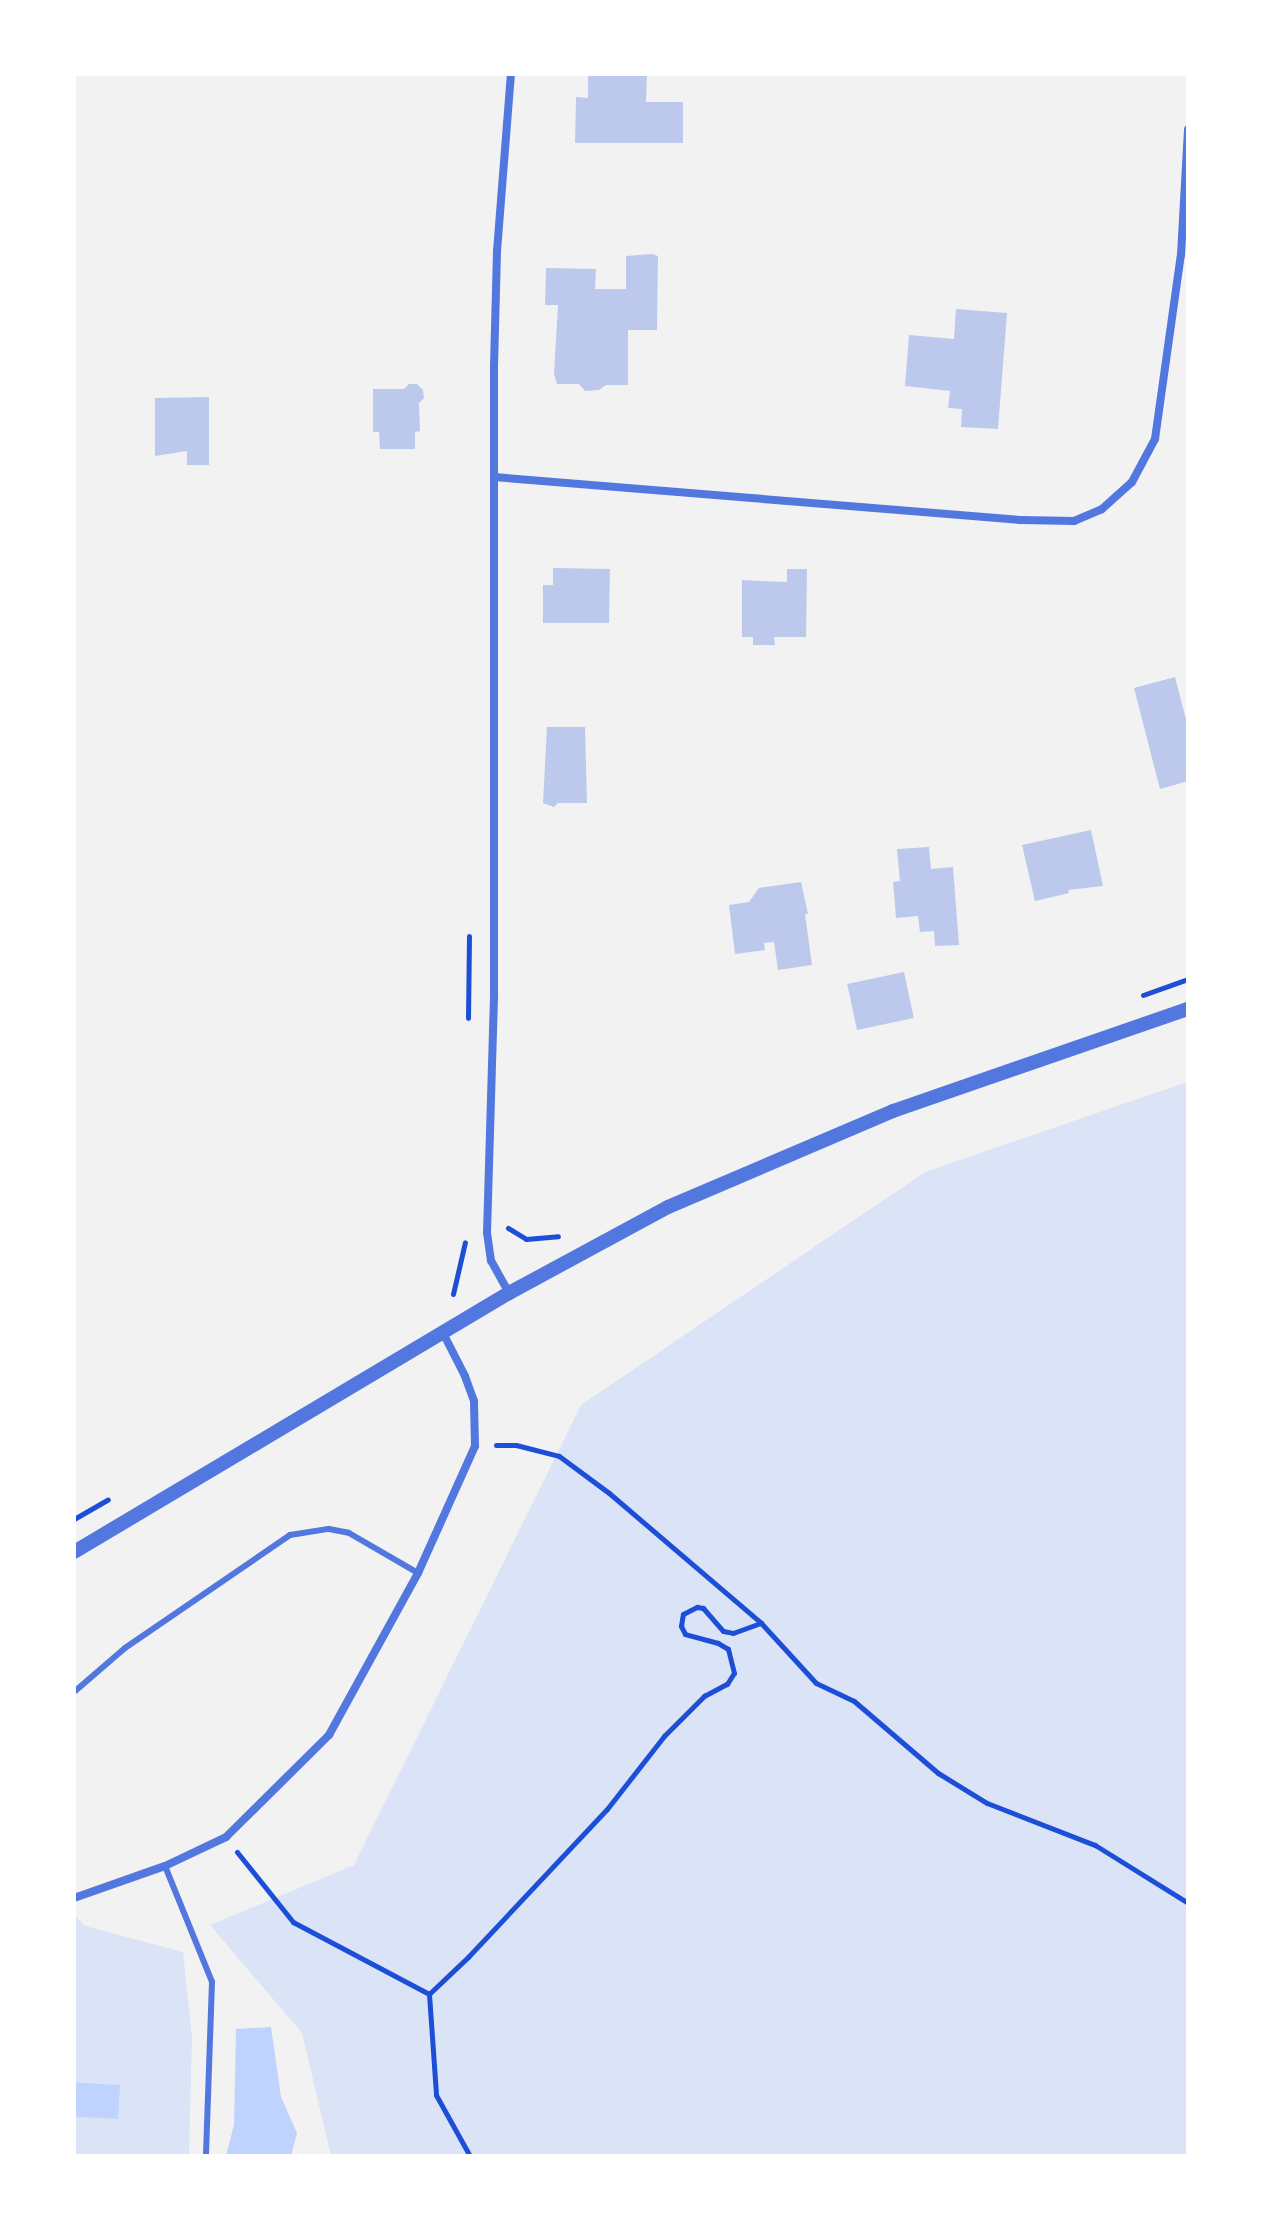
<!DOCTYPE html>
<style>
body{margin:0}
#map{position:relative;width:1262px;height:2230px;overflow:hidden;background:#f2f2f2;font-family:"Exo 2",sans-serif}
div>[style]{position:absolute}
.green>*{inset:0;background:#dbe4f7}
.water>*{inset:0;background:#bfd3fe;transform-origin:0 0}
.building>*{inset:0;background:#bdc9ec;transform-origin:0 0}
.path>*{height:5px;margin:-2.5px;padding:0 2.5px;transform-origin:2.5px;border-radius:2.5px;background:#1d4ed8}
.service>*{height:6px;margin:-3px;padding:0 3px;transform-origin:3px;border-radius:3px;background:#5277de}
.minor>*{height:8px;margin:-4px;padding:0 4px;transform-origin:4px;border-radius:4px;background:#5277de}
.tertiary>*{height:14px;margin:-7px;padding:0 7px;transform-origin:7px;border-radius:7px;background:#5277de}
span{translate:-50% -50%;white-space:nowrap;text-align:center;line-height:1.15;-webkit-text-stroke:8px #fff;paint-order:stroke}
.frame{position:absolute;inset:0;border:76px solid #fff;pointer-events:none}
</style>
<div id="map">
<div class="green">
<i style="clip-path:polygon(1187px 1082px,1188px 2156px,331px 2156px,302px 2033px,210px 1925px,354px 1865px,581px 1405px,925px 1172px)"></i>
<i style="clip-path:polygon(74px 1915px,85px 1926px,183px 1952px,192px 2037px,189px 2156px,74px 2156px)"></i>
</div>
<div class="water">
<i style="clip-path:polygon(271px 2027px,281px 2097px,297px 2133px,291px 2156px,226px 2156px,234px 2125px,236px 2029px)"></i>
<i style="left:120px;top:2085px;width:34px;height:46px;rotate:93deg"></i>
</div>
<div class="building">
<i style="clip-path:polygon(588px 74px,647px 74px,646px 102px,683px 102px,683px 143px,575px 143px,576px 97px,588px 98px)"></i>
<i style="clip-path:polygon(652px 254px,658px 256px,657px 330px,628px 330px,628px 385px,606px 385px,599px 390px,585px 391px,579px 384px,557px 384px,554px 374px,558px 305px,545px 305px,546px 268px,596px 269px,595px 289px,626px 289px,626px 256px)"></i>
<i style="clip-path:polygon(956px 309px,1007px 313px,998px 429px,961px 427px,962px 409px,948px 408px,950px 391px,905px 386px,909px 335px,954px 339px)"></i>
<i style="clip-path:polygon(409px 384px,417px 384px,423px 390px,424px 398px,419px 403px,420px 431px,415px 432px,415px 449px,380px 449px,379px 432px,373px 432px,373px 389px,404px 389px)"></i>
<i style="clip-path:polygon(209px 397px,209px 465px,187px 465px,187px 451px,155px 456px,155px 398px)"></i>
<i style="clip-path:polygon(553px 568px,610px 569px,609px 623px,543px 623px,543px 585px,553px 585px)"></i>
<i style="clip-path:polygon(787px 569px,807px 569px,806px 637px,774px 637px,775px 645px,753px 645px,753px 637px,742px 637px,742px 580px,787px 582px)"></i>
<i style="clip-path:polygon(1175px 677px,1188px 727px,1188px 781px,1160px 789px,1134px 688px)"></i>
<i style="clip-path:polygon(547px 727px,585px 727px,587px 803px,558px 803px,554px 807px,543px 803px)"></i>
<i style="clip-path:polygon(1091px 830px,1103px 886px,1068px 890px,1069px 893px,1035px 901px,1022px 845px)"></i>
<i style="clip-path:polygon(929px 847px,931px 869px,953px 867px,959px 945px,935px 946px,934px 931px,920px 932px,918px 916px,896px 918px,893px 882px,900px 881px,897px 849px)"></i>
<i style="clip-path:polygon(801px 882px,808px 914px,805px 914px,812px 965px,778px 970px,774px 942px,764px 943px,765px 950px,735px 954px,729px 905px,749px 902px,759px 888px)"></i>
<i style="left:904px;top:972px;width:47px;height:58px;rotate:78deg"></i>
</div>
<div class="path">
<i style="left:1143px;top:995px;width:48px;rotate:-19.6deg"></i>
<i style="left:468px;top:1018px;width:82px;rotate:-89.3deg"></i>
<i style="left:508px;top:1228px;width:21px;rotate:31deg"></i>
<i style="left:526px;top:1239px;width:32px;rotate:-5deg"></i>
<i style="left:453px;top:1294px;width:53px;rotate:-77deg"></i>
<i style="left:496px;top:1445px;width:20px"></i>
<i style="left:516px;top:1445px;width:44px;rotate:14.3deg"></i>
<i style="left:559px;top:1456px;width:62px;rotate:36.5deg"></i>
<i style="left:609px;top:1493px;width:200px;rotate:40.5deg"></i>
<i style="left:761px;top:1623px;width:81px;rotate:47.5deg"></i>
<i style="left:816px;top:1683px;width:42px;rotate:25.3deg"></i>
<i style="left:854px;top:1701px;width:111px;rotate:40.6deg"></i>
<i style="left:938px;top:1773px;width:57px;rotate:31.5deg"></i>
<i style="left:987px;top:1803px;width:116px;rotate:21.3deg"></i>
<i style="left:1095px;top:1845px;width:110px;rotate:31.9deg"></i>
<i style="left:74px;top:1519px;width:39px;rotate:-30deg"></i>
<i style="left:237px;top:1852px;width:90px;rotate:51.3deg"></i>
<i style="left:293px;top:1922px;width:154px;rotate:27.9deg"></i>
<i style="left:429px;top:1994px;width:54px;rotate:-43.5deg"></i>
<i style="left:468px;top:1957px;width:203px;rotate:-46.8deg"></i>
<i style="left:607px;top:1809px;width:93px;rotate:-52deg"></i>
<i style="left:664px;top:1736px;width:57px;rotate:-45deg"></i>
<i style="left:704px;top:1696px;width:26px;rotate:-28deg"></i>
<i style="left:727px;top:1684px;width:13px;rotate:-58deg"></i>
<i style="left:734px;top:1673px;width:25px;rotate:-104deg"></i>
<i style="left:728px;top:1649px;width:12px;rotate:-149deg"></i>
<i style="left:718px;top:1643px;width:34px;rotate:-165deg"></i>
<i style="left:685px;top:1634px;width:9px;rotate:-117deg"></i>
<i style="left:681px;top:1626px;width:12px;rotate:-81deg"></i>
<i style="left:683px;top:1614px;width:16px;rotate:-27deg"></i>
<i style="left:697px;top:1607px;width:6px;rotate:9deg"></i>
<i style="left:703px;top:1608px;width:30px;rotate:49deg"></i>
<i style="left:723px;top:1631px;width:10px;rotate:11deg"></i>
<i style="left:733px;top:1633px;width:30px;rotate:-20deg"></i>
<i style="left:429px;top:1994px;width:101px;rotate:86deg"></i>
<i style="left:436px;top:2095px;width:70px;rotate:60.9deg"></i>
</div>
<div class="service">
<i style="left:74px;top:1692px;width:67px;rotate:-40.8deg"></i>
<i style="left:125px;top:1648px;width:200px;rotate:-34.4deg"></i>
<i style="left:290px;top:1535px;width:39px;rotate:-9deg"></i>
<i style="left:329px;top:1529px;width:20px;rotate:11deg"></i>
<i style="left:349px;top:1533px;width:80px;rotate:30.1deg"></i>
<i style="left:165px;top:1866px;width:125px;rotate:67.9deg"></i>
<i style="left:212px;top:1982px;width:174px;rotate:92deg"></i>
</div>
<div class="minor">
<i style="left:494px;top:477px;width:528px;rotate:4.67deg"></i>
<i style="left:1020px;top:520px;width:54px;rotate:1.1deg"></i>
<i style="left:1074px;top:521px;width:30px;rotate:-23deg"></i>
<i style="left:1102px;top:509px;width:40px;rotate:-42deg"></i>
<i style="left:1132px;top:482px;width:49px;rotate:-61.9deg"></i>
<i style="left:1155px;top:439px;width:186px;rotate:-82deg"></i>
<i style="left:1181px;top:255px;width:126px;rotate:-86.8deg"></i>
<i style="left:509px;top:1293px;width:37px;rotate:-119deg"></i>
<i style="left:491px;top:1261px;width:28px;rotate:-98deg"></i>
<i style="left:487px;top:1233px;width:240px;rotate:-88.3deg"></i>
<i style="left:494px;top:993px;width:627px;rotate:-90deg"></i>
<i style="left:494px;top:366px;width:115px;rotate:-88.5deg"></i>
<i style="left:497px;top:251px;width:178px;rotate:-85.5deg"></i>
<i style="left:74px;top:1898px;width:96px;rotate:-19.4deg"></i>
<i style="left:165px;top:1866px;width:68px;rotate:-25.4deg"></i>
<i style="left:226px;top:1837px;width:145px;rotate:-44.7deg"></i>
<i style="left:329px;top:1735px;width:185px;rotate:-61.2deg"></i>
<i style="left:418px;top:1573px;width:139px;rotate:-65.8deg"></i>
<i style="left:475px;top:1446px;width:45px;rotate:-91.3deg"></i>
<i style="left:474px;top:1401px;width:27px;rotate:-110deg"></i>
<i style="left:465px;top:1376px;width:48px;rotate:-117.1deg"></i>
</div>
<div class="tertiary">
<i style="left:74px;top:1552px;width:506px;rotate:-30.77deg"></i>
<i style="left:509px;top:1293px;width:181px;rotate:-28.4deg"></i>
<i style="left:668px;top:1207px;width:245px;rotate:-23.1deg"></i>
<i style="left:893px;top:1111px;width:312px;rotate:-19.1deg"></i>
</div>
<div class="frame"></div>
</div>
